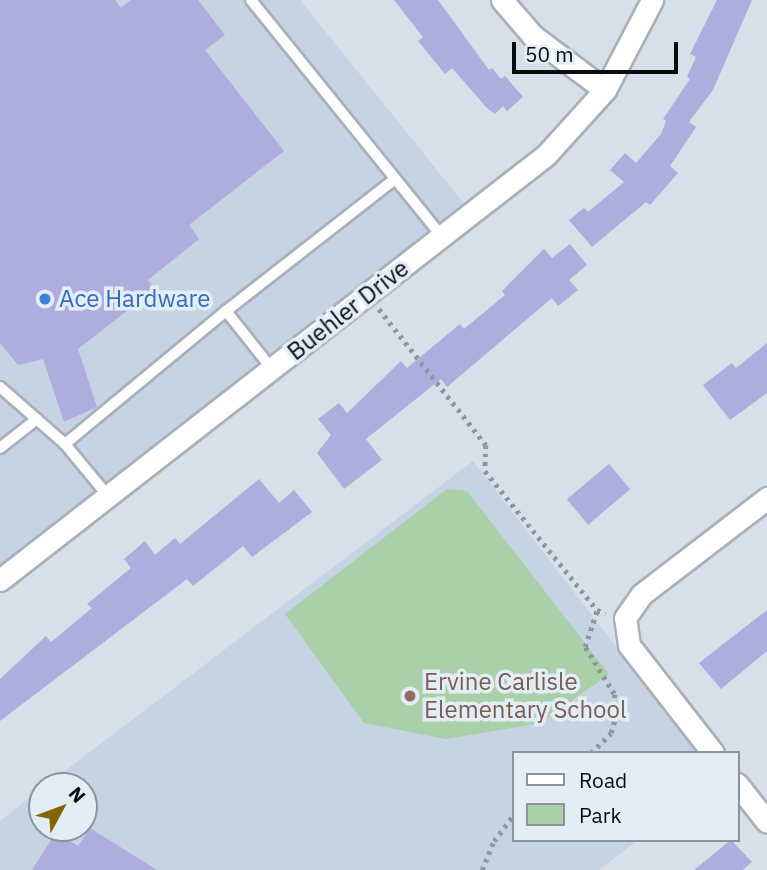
<!DOCTYPE html>
<style>
body{margin:0}
#map{position:relative;width:767px;height:870px;overflow:hidden;background:#d7dfe9;font-family:"IBM Plex Sans",sans-serif}
div>[style]{position:absolute}
.built>*{inset:0;background:#c6d3e3}
.green>*{inset:0;background:#a9d0a8}
.building>*{inset:0;background:#aeadde;transform-origin:0 0}
.path>*{height:4.5px;margin-top:-2.25px;transform-origin:0;background:repeating-linear-gradient(90deg,#90969e 0 3.5px,transparent 0 8.5px)}
.roads{filter:drop-shadow(2px 0 #a9b0ba) drop-shadow(-2px 0 #a9b0ba) drop-shadow(0 2px #a9b0ba) drop-shadow(0 -2px #a9b0ba)}
.service>*{height:10px;margin:-5px;padding:0 5px;transform-origin:5px;border-radius:5px;background:#fff}
.minor>*{height:21px;margin:-10.5px;padding:0 10.5px;transform-origin:10.5px;border-radius:10.5px;background:#fff}
.dots>*{width:19px;height:19px;translate:-50% -50%;box-sizing:border-box;border:4px solid #e4ecf6;border-radius:50%}
span{translate:-50% -50%;white-space:nowrap;text-align:center;line-height:1.15;-webkit-text-stroke:7px #e4ecf6;paint-order:stroke}
.shop-label{font-size:24px;color:#366cbe}
.left{translate:0 -50%;text-align:left}
.street-label{font-size:24px;color:#0a0d10}
.education-label{font-size:24px;color:#785e54}
.legend{position:absolute;left:512px;top:751px;width:228px;height:91px;box-sizing:border-box;background:#e4ecf6;border:2px solid #8d939a;margin:0;padding:9px 12px;list-style:none;font-size:21px;color:#0a0d10}
.legend li{display:flex;align-items:center;gap:14px;height:35px}
.legend b{width:35px;border:2px solid #8d939a}
.north{position:absolute;left:28px;top:772px;width:70px;height:70px;box-sizing:border-box;background:#e4ecf6;border:2px solid #8d939a;border-radius:50%;rotate:49deg;font-size:19px;font-weight:700;line-height:28px;text-align:center;color:#0a0d10}
.north::after{content:'';display:block;margin:auto;width:24px;height:32px;background:#846600;clip-path:polygon(50% 0,100% 100%,50% 72%,0 100%)}
.scale{position:absolute;left:512px;top:42px;width:166px;height:32px;box-sizing:border-box;border:4px solid #0a0d10;border-top:0;padding-left:9px;font-size:21px;line-height:24px;white-space:nowrap;color:#0a0d10;-webkit-text-stroke:5px #e4ecf6;paint-order:stroke}
</style>
<div id="map">
<div class="built">
<i style="clip-path:polygon(0 0,300px 0,478px 221px,0 591px)"></i>
<i style="clip-path:polygon(473px 461px,698px 753px,513px 753px,513px 840px,638px 840px,599px 870px,0 870px,0 821px,42px 788px,42px 828px,84px 828px,84px 786px,45px 786px)"></i>
</div>
<div class="green">
<i style="clip-path:polygon(447px 489px,467px 491px,609px 674px,541px 723px,446px 739px,364px 723px,285px 614px)"></i>
</div>
<div class="building">
<i style="clip-path:polygon(0 0,115px 0,121px 8px,131px 0,198px 0,225px 35px,205px 50px,284px 151px,189px 225px,199px 239px,148px 280px,155px 289px,78px 349px,97px 407px,64px 422px,43px 359px,18px 365px,0 343px)"></i>
<i style="clip-path:polygon(394px 0,438px 0,489px 70px,492px 68px,501px 79px,505px 76px,523px 97px,507px 111px,503px 106px,495px 114px,487px 108px,452px 68px,445px 74px,418px 41px,423px 37px)"></i>
<i style="clip-path:polygon(717px 0,752px 0,713px 90px,689px 122px,696px 127px,670px 166px,678px 173px,650px 205px,646px 202px,592px 247px,569px 220px,584px 208px,588px 212px,624px 182px,610px 170px,625px 153px,636px 163px,661px 134px,666px 121px,663px 119px,690px 79px,687px 77px,696px 57px,690px 54px)"></i>
<i style="clip-path:polygon(570px 244px,587px 265px,569px 280px,578px 290px,558px 306px,552px 298px,447px 387px,441px 379px,366px 439px,382px 460px,344px 489px,317px 453px,331px 435px,318px 419px,339px 403px,347px 413px,401px 361px,407px 368px,460px 324px,464px 329px,505px 295px,502px 291px,544px 249px,552px 258px)"></i>
<i style="clip-path:polygon(767px 343px,767px 393px,730px 420px,703px 385px,732px 363px,736px 368px)"></i>
<i style="left:609px;top:464px;width:33px;height:55px;rotate:50deg"></i>
<i style="clip-path:polygon(259px 479px,279px 503px,294px 490px,312px 512px,252px 557px,243px 546px,193px 586px,187px 579px,0 721px,0 679px,46px 636px,51px 642px,92px 608px,87px 604px,131px 568px,124px 559px,145px 541px,155px 555px,175px 538px,180px 544px)"></i>
<i style="clip-path:polygon(767px 610px,767px 651px,721px 689px,699px 663px)"></i>
<i style="clip-path:polygon(90px 828px,157px 870px,32px 870px,56px 832px,78px 846px)"></i>
<i style="clip-path:polygon(731px 840px,752px 862px,743px 870px,694px 870px)"></i>
</div>
<div class="path">
<i style="left:379px;top:309px;width:173px;rotate:51.8deg"></i>
<i style="left:486px;top:445px;width:26px;rotate:92deg"></i>
<i style="left:485px;top:471px;width:179px;rotate:51.1deg"></i>
<i style="left:597px;top:610px;width:9px;rotate:18deg"></i>
<i style="left:591px;top:753px;width:28px;rotate:-45deg"></i>
<i style="left:611px;top:733px;width:19px;rotate:-74deg"></i>
<i style="left:616px;top:715px;width:21px;rotate:-95deg"></i>
<i style="left:614px;top:694px;width:55px;rotate:-121.7deg"></i>
<i style="left:585px;top:647px;width:39px;rotate:-72deg"></i>
<i style="left:482px;top:870px;width:31px;rotate:-68deg"></i>
<i style="left:494px;top:841px;width:31px;rotate:-53deg"></i>
</div>
<div class="roads">
<div class="service">
<i style="left:251px;top:0;width:304px;rotate:51.1deg"></i>
<i style="left:272px;top:369px;width:74px;rotate:-128.4deg"></i>
<i style="left:226px;top:311px;width:214px;rotate:-38deg"></i>
<i style="left:0;top:387px;width:86px;rotate:41.2deg"></i>
<i style="left:0;top:448px;width:47px;rotate:-38.1deg"></i>
<i style="left:108px;top:496px;width:67px;rotate:-129.6deg"></i>
<i style="left:65px;top:444px;width:209px;rotate:-39.6deg"></i>
</div>
<div class="minor">
<i style="left:502px;top:0;width:48px;rotate:49.3deg"></i>
<i style="left:533px;top:36px;width:90px;rotate:36.9deg"></i>
<i style="left:0;top:580px;width:692px;rotate:-37.9deg"></i>
<i style="left:546px;top:155px;width:88px;rotate:-47.8deg"></i>
<i style="left:605px;top:90px;width:102px;rotate:-62.4deg"></i>
<i style="left:713px;top:753px;width:137px;rotate:-127.9deg"></i>
<i style="left:629px;top:645px;width:27px;rotate:-98deg"></i>
<i style="left:625px;top:618px;width:29px;rotate:-55deg"></i>
<i style="left:642px;top:594px;width:158px;rotate:-37.5deg"></i>
<i style="left:737px;top:784px;width:48px;rotate:51.7deg"></i>
</div>
</div>
<div class="dots">
<i style="left:45px;top:299px;background:#3f7fe0"></i>
<i style="left:410px;top:696px;background:#8d6e63"></i>
</div>
<div class="shop-label">
<span class="left" style="left:59px;top:299px">Ace Hardware</span>
</div>
<div class="street-label">
<span style="left:348px;top:310px;rotate:-38deg">Buehler Drive</span>
</div>
<div class="education-label">
<span class="left" style="left:424px;top:696px">Ervine Carlisle<br>Elementary School</span>
</div>
<ul class="legend">
<li><b style="height:9px;background:#fff"></b>Road</li>
<li><b style="height:19px;background:#a9d0a8"></b>Park</li>
</ul>
<div class="north">N</div>
<div class="scale">50 m</div>
</div>
